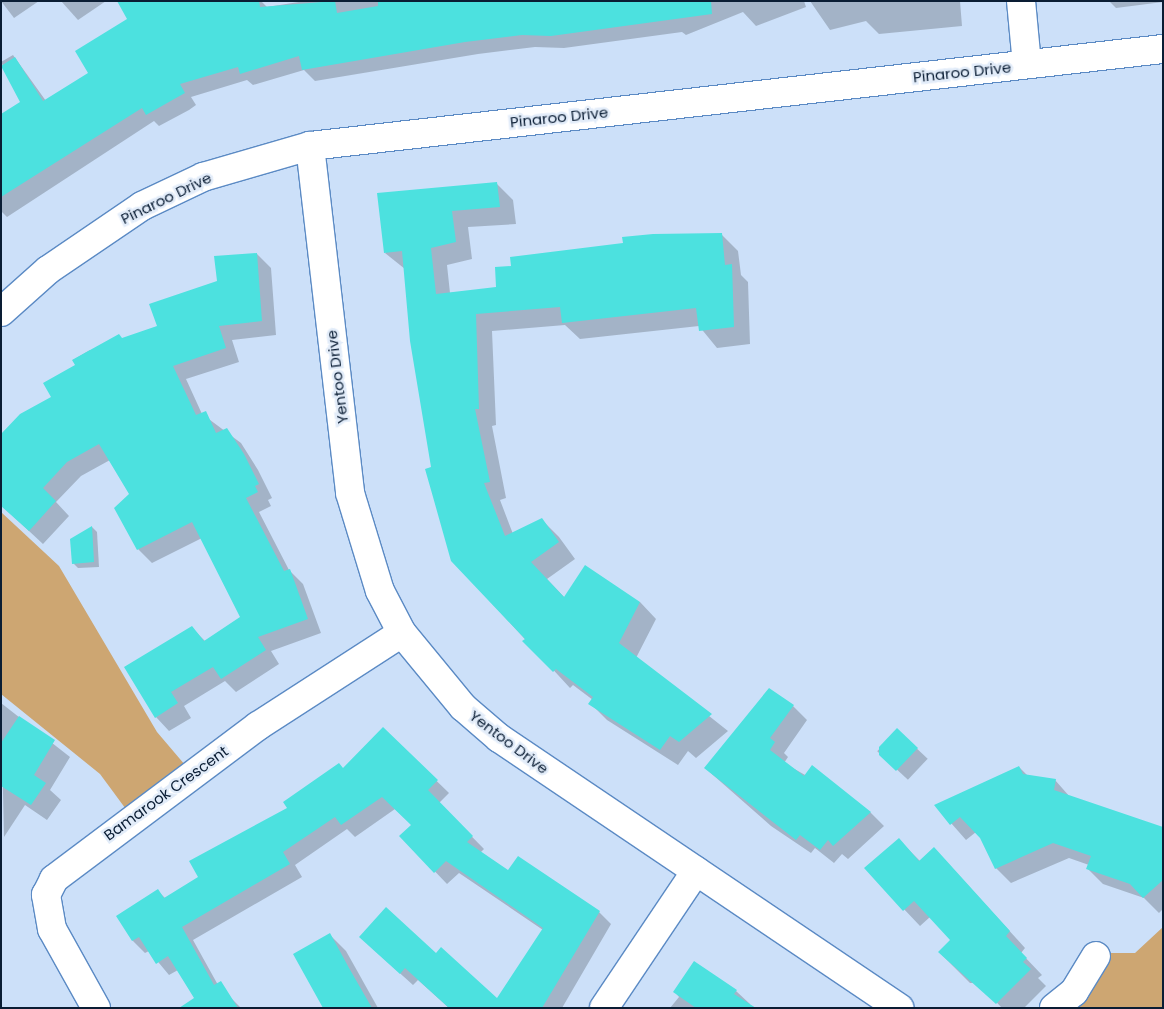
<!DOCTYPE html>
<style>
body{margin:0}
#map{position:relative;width:1164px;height:1009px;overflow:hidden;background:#cce0f9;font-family:Poppins,sans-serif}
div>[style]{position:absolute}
.green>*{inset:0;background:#cda672}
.shadow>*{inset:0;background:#0003;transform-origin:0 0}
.building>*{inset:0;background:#4ce1df}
.roads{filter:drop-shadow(1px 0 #5b8ac4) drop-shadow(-1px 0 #5b8ac4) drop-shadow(0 1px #5b8ac4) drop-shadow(0 -1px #5b8ac4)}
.street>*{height:28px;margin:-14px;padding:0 14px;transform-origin:14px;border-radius:14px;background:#fff}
.secondary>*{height:28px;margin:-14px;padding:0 14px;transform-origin:14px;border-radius:14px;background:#fff}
span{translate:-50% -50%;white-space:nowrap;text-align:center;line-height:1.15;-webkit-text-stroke:5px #e2ecf9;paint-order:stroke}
.street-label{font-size:15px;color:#0a1d34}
.frame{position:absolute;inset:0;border:2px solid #0a1d34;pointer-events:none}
</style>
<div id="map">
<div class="green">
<i style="clip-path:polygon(1px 512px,59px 566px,157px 732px,191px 772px,131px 816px,100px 774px,1px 694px)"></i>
<i style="clip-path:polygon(1163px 927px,1163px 1008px,1061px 1008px,1096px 953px,1135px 953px)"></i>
</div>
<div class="shadow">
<i style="clip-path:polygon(1px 1px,39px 1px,14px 18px)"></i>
<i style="clip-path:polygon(61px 1px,106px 1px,78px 20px)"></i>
<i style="clip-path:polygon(241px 1px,261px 1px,267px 7px,305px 1px,804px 1px,806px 7px,756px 26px,743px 12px,686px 35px,682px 32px,564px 48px,535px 47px,478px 54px,315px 81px,304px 70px,253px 85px,247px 80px,191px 97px,196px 105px,189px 110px,159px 126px,154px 121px,7px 217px,1px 211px,1px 115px,22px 103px,1px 62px,13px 55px,46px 101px,90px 74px,129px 19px)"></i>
<i style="clip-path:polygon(810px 1px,960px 1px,962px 26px,879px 34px,866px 21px,830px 30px)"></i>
<i style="clip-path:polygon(1109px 1px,1163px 1px,1163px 2px,1116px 8px)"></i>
<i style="clip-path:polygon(496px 183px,513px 200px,516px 224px,468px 227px,472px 259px,447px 265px,450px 293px,498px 288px,721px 234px,738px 251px,741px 275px,748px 282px,750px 344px,717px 348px,699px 326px,580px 339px,565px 325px,492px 331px,496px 425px,492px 426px,506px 498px,500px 500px,513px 534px,542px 520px,559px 537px,575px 559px,547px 579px,565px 598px,640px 602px,656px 619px,636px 658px,728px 731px,696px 758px,688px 751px,678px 765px,607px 720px,590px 703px,593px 700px,573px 685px,570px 688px,451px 559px,432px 468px,405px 269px,385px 253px)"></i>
<i style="clip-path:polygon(257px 254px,271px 268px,276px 335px,232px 340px,239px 362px,186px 379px,202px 414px,241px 443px,258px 470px,272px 498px,268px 500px,271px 506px,259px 512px,289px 570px,303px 584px,321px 633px,271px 651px,279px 664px,236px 692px,225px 681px,184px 706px,191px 718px,169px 731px,156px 717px,192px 628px,205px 641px,241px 617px,202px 538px,152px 563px,138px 549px,131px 494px,110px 460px,81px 476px,56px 502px,69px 516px,43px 544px,1px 505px,53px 397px,77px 365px,73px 360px,90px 350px,93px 353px,158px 327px)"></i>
<i style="clip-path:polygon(92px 527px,97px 532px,99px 567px,78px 568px,73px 563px)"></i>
<i style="clip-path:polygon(1px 703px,70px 757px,50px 790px,61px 800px,47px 820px,25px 805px,4px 837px)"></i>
<i style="clip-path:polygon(793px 706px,807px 720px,784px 753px,788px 757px,784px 763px,870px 812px,884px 826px,848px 859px,842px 854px,834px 863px,815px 848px,811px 853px,771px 826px,705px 768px)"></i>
<i style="clip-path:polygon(383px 729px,449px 793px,439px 803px,484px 849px,480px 853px,508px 872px,599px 912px,611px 924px,562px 1008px,449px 1008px,418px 980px,413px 985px,373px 949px,436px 954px,498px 1000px,543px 930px,459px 873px,447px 884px,401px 836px,412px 825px,395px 809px,355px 837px,347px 829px,295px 865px,302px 877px,193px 940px,218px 985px,241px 1008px,201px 1008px,178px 970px,169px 975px,149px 951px,145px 953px,133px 941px,118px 916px,158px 891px,166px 899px,200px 877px,344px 769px)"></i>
<i style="left:897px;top:730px;width:42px;height:29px;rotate:43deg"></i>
<i style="clip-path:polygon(1019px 767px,1028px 776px,1055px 780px,1070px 797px,1163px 828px,1163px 909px,1159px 913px,1144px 898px,1103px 884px,1088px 869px,1089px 865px,1069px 858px,1011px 883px,996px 868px,981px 837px,976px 832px,966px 840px,936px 806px)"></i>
<i style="clip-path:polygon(899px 840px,920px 861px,934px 848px,1025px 948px,1021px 953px,1042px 975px,1038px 978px,1046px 986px,1024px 1008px,1002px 1008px,978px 983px,970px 983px,939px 952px,952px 940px,930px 917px,920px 926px,865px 868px)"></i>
<i style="clip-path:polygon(330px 935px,346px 951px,378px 1008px,325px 1008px)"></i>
<i style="clip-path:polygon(694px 962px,736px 991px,750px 1004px,747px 1008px,670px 1008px,679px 997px,675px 992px)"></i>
</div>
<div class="building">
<i style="clip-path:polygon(117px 1px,259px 1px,260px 7px,335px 1px,337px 13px,378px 6px,378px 1px,711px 1px,712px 14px,551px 36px,522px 35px,465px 42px,302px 70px,299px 56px,240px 74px,238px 67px,180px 84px,185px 93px,176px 98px,146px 115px,142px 108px,1px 197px,1px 114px,20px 102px,1px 66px,15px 57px,43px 101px,88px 73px,75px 51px,127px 19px)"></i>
<i style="clip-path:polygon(497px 182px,500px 207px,452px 211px,456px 242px,431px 248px,436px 294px,496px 287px,495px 267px,511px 266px,510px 257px,623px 243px,622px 237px,653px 234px,722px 233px,725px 265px,732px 264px,734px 327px,699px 331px,696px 308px,562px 323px,560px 307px,476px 314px,479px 409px,475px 409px,490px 482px,484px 483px,505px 536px,542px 518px,559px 542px,531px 562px,564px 597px,585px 565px,640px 602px,619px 643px,712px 714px,679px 742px,670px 736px,660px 750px,588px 704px,593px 697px,556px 669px,553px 672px,522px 641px,525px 639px,451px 561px,433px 497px,425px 469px,431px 467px,410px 341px,402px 251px,384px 253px,377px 193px)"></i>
<i style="clip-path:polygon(257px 253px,262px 321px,219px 326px,226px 348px,173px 366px,196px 415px,206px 411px,216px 433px,227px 428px,244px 454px,259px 484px,255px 486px,258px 492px,246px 498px,284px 571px,290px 569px,308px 619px,258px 637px,266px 650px,221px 679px,213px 667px,171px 692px,178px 703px,155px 718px,124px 667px,192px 626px,204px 641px,240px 617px,192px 522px,137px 550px,114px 508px,129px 494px,99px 444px,67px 462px,43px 488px,56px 501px,29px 531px,1px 506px,1px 434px,20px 414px,51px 397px,43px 383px,75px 365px,72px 360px,119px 334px,122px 338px,157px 326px,149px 304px,217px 281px,214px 256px)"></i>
<i style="clip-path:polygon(92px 526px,94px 562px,72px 564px,70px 539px)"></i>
<i style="clip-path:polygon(769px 688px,794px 705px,770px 738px,775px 742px,770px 750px,804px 776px,812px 765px,871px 812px,833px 846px,828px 840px,820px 850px,800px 835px,796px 840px,704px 768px)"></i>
<i style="clip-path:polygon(19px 716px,55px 740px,34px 775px,46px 783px,31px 805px,1px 786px,1px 743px)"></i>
<i style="clip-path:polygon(383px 727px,438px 780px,428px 790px,473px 836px,467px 842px,508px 870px,518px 856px,600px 911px,542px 1008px,449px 1008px,405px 968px,400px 974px,359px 937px,386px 907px,436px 953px,441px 947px,497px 998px,543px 928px,446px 861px,434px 873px,399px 836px,411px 825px,382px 797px,341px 825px,335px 817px,283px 852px,290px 864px,182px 927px,214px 985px,221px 981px,238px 1008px,179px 1008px,194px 998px,168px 956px,156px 964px,139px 937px,132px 941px,116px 916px,158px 889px,164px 898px,198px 877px,189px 861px,287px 808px,283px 802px,339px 763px,343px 768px)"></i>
<i style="clip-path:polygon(897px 728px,918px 748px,896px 771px,879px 755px,879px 747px)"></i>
<i style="clip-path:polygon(1019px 766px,1023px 774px,1056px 779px,1054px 790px,1163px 827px,1163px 880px,1143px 898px,1130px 884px,1086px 869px,1091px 856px,1053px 843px,995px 869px,980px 838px,960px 817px,950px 825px,934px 805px)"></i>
<i style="clip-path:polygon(899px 838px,919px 861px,934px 847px,1010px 931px,1006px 936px,1027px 958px,1023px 962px,1031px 969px,996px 1004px,938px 952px,950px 940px,914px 901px,903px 911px,864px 868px)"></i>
<i style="clip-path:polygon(330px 933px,349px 968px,372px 1008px,323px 1008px,293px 954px)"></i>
<i style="clip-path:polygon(694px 961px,737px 990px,734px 994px,756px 1008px,696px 1008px,673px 992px)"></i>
</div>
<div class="roads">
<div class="street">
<i style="left:1021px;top:1px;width:63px;rotate:84.6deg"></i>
<i style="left:96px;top:1008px;width:90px;rotate:-119.1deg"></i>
<i style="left:52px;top:929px;width:35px;rotate:-100deg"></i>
<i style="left:46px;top:895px;width:18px;rotate:-63deg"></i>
<i style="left:54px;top:879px;width:255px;rotate:-36.9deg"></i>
<i style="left:258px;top:726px;width:171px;rotate:-32.9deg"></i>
<i style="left:604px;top:1008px;width:165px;rotate:-56.1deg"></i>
<i style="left:1054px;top:1008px;width:26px;rotate:-39deg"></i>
<i style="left:1074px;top:992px;width:42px;rotate:-58.6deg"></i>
</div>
<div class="secondary">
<i style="left:310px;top:146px;width:349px;rotate:83.4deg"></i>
<i style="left:350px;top:493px;width:102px;rotate:73deg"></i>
<i style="left:380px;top:591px;width:47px;rotate:62.4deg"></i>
<i style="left:402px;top:633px;width:96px;rotate:50.5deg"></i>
<i style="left:463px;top:707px;width:48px;rotate:40.7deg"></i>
<i style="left:499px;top:738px;width:483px;rotate:34deg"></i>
<i style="left:1px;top:312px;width:63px;rotate:-41.8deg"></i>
<i style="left:48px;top:270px;width:114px;rotate:-34.2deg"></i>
<i style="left:142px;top:206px;width:68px;rotate:-25.4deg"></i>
<i style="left:203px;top:177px;width:111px;rotate:-16.2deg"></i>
<i style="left:310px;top:146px;width:858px;rotate:-6.49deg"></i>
</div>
</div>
<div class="street-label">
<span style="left:962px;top:72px;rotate:-6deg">Pinaroo Drive</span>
<span style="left:559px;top:117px;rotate:-6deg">Pinaroo Drive</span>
<span style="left:166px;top:198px;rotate:-26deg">Pinaroo Drive</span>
<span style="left:337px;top:377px;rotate:-97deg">Yentoo Drive</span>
<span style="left:509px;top:742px;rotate:37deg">Yentoo Drive</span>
<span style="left:166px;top:793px;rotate:-36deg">Bamarook Crescent</span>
</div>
<div class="frame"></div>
</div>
